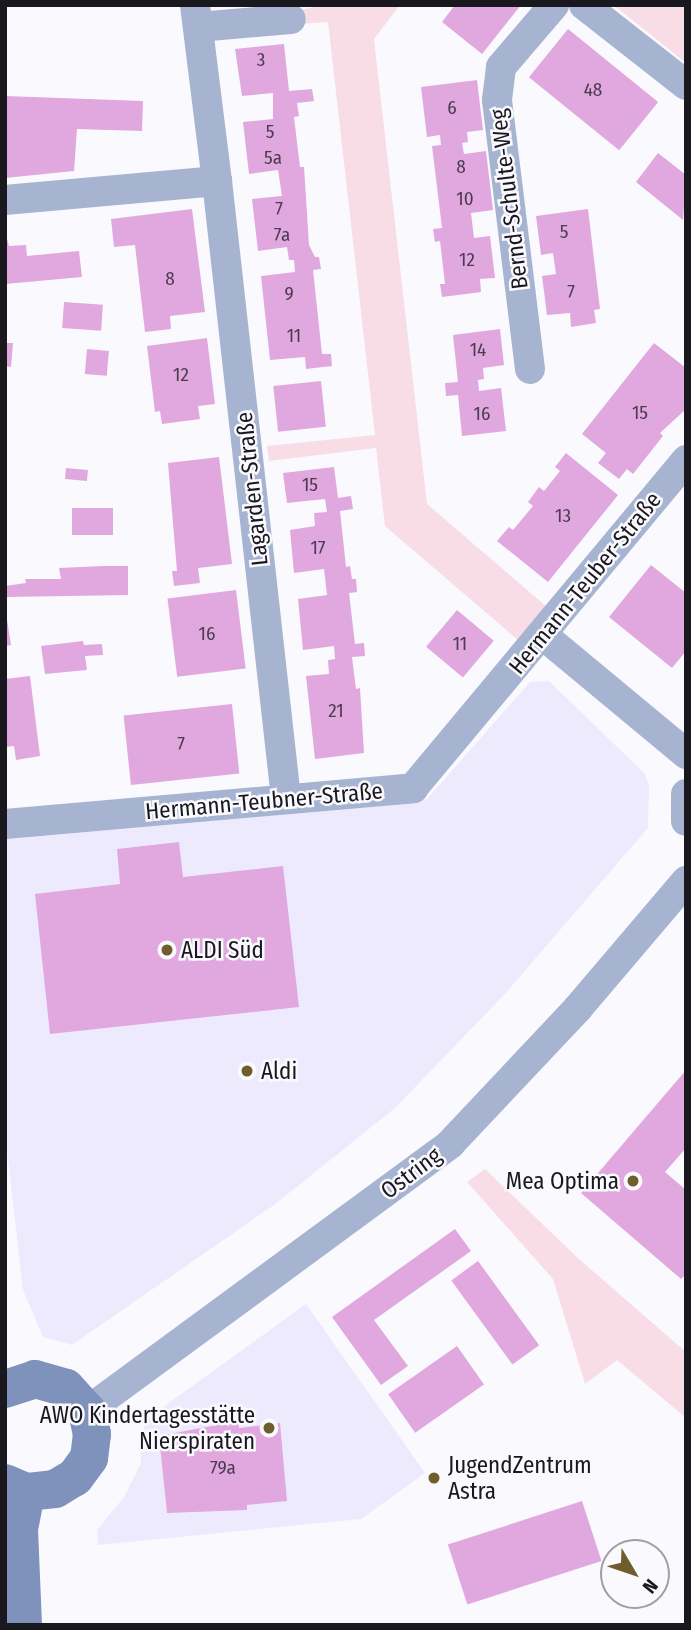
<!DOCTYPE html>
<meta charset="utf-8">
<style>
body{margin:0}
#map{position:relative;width:691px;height:1630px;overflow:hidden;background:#faf9fd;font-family:"Fira Sans Condensed",sans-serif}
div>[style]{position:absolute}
.built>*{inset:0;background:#eeeafe}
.green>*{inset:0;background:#f9dde6}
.building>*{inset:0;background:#e0a8df;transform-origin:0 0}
.street>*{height:30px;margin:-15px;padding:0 15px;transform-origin:15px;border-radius:15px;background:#a6b4d1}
.secondary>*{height:38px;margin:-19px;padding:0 19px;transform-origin:19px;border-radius:19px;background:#7e92bc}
.dots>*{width:19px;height:19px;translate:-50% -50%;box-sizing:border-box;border:4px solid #faf9fd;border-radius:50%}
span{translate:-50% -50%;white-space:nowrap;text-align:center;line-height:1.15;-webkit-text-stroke:5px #faf9fd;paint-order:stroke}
.number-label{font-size:19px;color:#4b3c4e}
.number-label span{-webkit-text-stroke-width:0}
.street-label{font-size:23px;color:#19181e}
.poi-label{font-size:23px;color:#19181e}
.left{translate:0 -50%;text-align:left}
.right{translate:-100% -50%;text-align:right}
.frame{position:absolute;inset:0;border:7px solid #19181e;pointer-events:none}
.north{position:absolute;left:600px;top:1539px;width:70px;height:70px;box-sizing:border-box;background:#faf9fd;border:2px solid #a09fa4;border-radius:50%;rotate:129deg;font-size:19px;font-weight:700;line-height:28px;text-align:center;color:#19181e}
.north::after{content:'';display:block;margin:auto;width:24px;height:32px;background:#6f5d2b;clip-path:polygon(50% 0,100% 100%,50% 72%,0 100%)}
</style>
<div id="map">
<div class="built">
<i style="clip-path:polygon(549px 681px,644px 773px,649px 784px,648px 828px,503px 996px,395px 1108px,274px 1205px,72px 1345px,43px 1337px,23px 1290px,5px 1134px,5px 837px,427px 799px,530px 682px)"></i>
<i style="clip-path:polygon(306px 1304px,425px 1473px,361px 1519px,98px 1545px,97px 1530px,124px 1497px,141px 1463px,140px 1437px,148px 1418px)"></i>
</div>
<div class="green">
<i style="clip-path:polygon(326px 5px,400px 5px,374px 39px,427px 504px,547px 607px,519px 641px,385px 526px,376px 448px,269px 461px,267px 446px,375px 435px,328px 22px,285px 25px,283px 13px)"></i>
<i style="clip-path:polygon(686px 5px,686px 63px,616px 7px,617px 5px)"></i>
<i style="clip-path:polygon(485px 1169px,580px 1260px,686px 1352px,686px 1418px,617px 1360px,585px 1384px,553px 1279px,467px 1182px)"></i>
</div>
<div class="building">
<i style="clip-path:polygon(455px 5px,521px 5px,482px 54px,442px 22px)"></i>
<i style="left:568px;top:29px;width:116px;height:62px;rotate:39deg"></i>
<i style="clip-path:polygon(284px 44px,289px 91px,312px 89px,314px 101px,297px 103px,299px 116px,294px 117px,300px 167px,304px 167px,309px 245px,315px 257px,319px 257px,321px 269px,313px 270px,322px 354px,331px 354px,332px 366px,306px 369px,305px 357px,270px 360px,261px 276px,295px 272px,294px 260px,289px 260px,287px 247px,258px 251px,252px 199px,282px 196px,278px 170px,249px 174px,243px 122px,273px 119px,273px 93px,242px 96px,235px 49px)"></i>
<i style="clip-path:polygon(477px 80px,483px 130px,467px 132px,468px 142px,462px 143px,464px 154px,486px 151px,493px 210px,471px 213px,474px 238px,490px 236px,495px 278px,480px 279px,481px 292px,442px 297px,440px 284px,445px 284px,440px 241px,435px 242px,433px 229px,442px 228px,432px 146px,441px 145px,440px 135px,427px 137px,421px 87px)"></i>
<i style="clip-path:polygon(5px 96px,143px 101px,142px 131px,77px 129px,74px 171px,5px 178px)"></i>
<i style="clip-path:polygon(658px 153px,686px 175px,683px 220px,636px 182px)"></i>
<i style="clip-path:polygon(192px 209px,205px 312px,170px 316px,171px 329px,145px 332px,135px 245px,114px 247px,111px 219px)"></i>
<i style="clip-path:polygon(588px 209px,600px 309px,594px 310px,596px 323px,571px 327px,570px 313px,547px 315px,542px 276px,556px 274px,553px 253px,541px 255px,536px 216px)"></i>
<i style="clip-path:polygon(5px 231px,9px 246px,26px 245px,27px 256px,79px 251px,82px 277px,5px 284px)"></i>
<i style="left:64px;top:302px;width:39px;height:26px;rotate:4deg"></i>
<i style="clip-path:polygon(500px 329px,504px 365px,483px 368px,484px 379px,478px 380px,479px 391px,501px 388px,506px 431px,462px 436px,458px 395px,446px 396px,445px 383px,458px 382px,453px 335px)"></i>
<i style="clip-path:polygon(207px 338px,215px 404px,198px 406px,200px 419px,162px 424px,160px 411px,155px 412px,147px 346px)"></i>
<i style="clip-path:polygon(5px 343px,13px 343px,11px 367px,5px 366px)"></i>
<i style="clip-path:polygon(654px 343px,686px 368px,686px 409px,660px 433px,663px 436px,633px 474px,627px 469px,619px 479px,598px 463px,606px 453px,582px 434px)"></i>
<i style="left:87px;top:349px;width:22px;height:25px;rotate:5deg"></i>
<i style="left:321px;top:381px;width:46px;height:48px;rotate:84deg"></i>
<i style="clip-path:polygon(566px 453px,618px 495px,548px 582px,497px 541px,509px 527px,513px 530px,533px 506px,528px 502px,539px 487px,544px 491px,560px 471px,555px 467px)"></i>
<i style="clip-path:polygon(219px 457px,232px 564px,198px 568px,200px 583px,174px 586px,172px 571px,177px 571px,168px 463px)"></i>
<i style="clip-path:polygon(334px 467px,338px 498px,351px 496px,353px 509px,340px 511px,346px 567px,350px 566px,352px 579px,356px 579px,357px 592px,349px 593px,355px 644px,364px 643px,365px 656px,352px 657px,356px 689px,360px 688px,364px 753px,315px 759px,306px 676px,329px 674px,328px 660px,335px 659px,334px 646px,303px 650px,298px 599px,327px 595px,324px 569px,294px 573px,290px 530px,315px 526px,314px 513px,327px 512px,325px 499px,287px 503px,283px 473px)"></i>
<i style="left:66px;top:468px;width:22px;height:11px;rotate:5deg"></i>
<i style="left:72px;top:508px;width:41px;height:27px"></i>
<i style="clip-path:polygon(651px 565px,686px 593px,686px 651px,672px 668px,609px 617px)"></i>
<i style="clip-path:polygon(103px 566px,128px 566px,128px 595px,5px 597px,5px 586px,26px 583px,25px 579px,61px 579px,59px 568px)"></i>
<i style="left:236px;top:590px;width:79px;height:69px;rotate:83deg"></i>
<i style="clip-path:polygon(5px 607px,11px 645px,5px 646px)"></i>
<i style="left:457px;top:610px;width:48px;height:48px;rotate:40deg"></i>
<i style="clip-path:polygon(83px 641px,84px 645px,102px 644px,103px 655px,85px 656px,87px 670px,45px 674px,41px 646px)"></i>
<i style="clip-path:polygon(30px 676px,40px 756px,16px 760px,14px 746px,5px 747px,5px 679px)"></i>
<i style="left:232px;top:704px;width:70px;height:109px;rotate:84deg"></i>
<i style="clip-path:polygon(179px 842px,183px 877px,283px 866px,299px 1007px,50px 1034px,35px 894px,120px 884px,117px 849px)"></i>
<i style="clip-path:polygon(686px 1070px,686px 1148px,665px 1172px,686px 1190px,686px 1274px,681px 1279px,581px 1193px)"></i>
<i style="clip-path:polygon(455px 1229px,471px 1251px,374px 1320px,408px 1366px,381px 1385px,332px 1317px)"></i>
<i style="left:478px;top:1261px;width:104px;height:33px;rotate:54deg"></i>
<i style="left:457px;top:1346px;width:47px;height:84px;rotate:55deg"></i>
<i style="clip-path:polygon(238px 1421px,239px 1428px,280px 1423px,287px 1501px,247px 1505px,247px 1510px,167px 1513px,159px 1436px)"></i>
<i style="left:582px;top:1501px;width:63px;height:141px;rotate:72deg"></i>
</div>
<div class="street">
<i style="left:195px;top:5px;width:177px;rotate:82.9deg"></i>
<i style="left:584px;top:5px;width:130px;rotate:38.1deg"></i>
<i style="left:198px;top:27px;width:93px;rotate:-4.9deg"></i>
<i style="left:5px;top:200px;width:213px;rotate:-5.1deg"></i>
<i style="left:217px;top:181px;width:621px;rotate:83.62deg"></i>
<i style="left:530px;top:369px;width:271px;rotate:-97deg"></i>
<i style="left:497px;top:100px;width:33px;rotate:-83deg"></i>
<i style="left:501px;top:67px;width:82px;rotate:-49.5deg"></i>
<i style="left:544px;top:636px;width:185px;rotate:39.7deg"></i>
<i style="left:686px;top:794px;width:27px;rotate:90deg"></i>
<i style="left:5px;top:824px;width:410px;rotate:-5deg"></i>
<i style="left:413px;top:788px;width:427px;rotate:-50.2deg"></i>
<i style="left:87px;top:1411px;width:451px;rotate:-36.3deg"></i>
<i style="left:450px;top:1144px;width:187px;rotate:-46.7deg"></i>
<i style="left:578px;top:1008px;width:167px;rotate:-49.6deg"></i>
</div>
<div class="secondary">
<i style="left:5px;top:1389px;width:32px;rotate:-18deg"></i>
<i style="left:35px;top:1379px;width:32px;rotate:16deg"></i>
<i style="left:66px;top:1388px;width:31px;rotate:48deg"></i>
<i style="left:87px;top:1411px;width:24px;rotate:78deg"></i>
<i style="left:92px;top:1434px;width:24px;rotate:97deg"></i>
<i style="left:89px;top:1458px;width:24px;rotate:126deg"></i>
<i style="left:75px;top:1477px;width:23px;rotate:149deg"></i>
<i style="left:55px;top:1489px;width:29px;rotate:174deg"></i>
<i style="left:26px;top:1492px;width:23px;rotate:-157deg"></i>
<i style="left:23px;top:1625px;width:96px;rotate:-92.4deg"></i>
<i style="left:19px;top:1529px;width:38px;rotate:-79deg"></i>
</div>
<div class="dots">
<i style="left:167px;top:950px;background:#6f5d2b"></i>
<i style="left:247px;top:1071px;background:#6f5d2b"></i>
<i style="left:633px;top:1181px;background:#6f5d2b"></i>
<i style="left:269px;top:1428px;background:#6f5d2b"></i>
<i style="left:434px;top:1478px;background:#6f5d2b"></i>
</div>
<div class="number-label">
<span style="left:261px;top:60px">3</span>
<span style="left:593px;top:90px">48</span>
<span style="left:452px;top:108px">6</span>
<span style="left:270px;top:132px">5</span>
<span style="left:273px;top:158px">5a</span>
<span style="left:461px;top:167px">8</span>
<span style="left:465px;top:199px">10</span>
<span style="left:279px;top:209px">7</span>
<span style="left:564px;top:232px">5</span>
<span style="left:282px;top:235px">7a</span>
<span style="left:467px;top:260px">12</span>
<span style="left:170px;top:279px">8</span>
<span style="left:571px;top:292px">7</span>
<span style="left:289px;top:294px">9</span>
<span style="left:294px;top:336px">11</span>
<span style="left:478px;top:350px">14</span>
<span style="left:181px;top:375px">12</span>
<span style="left:640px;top:413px">15</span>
<span style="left:482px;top:414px">16</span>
<span style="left:310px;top:485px">15</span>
<span style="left:563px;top:516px">13</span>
<span style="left:318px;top:548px">17</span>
<span style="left:207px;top:634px">16</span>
<span style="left:460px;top:644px">11</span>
<span style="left:336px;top:711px">21</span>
<span style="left:181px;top:744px">7</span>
<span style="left:223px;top:1468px">79a</span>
</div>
<div class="street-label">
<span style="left:509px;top:199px;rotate:-97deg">Bernd-Schulte-Weg</span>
<span style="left:252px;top:489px;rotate:-96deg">Lagarden-Straße</span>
<span style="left:585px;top:583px;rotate:-51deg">Hermann-Teuber-Straße</span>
<span style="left:264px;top:801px;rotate:-5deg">Hermann-Teubner-Straße</span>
<span style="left:411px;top:1173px;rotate:-37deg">Ostring</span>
</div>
<div class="poi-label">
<span class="left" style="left:181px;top:950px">ALDI Süd</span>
<span class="left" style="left:261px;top:1071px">Aldi</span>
<span class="right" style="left:619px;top:1181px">Mea Optima</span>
<span class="right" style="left:255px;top:1428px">AWO Kindertagesstätte<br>Nierspiraten</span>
<span class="left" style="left:448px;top:1478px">JugendZentrum<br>Astra</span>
</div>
<div class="frame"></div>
<div class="north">N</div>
</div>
